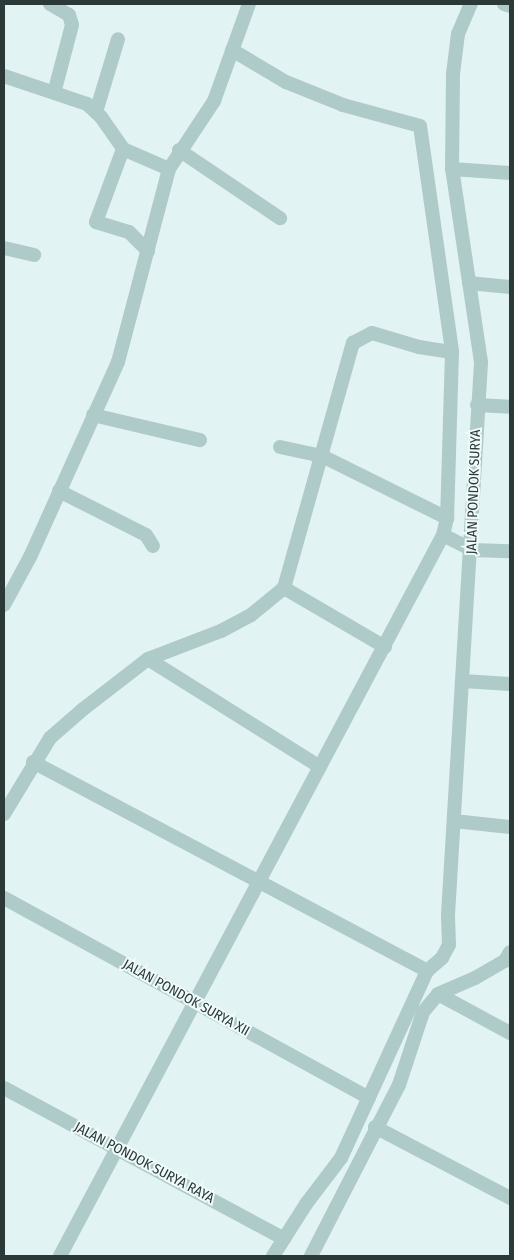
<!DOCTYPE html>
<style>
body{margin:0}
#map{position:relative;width:514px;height:1260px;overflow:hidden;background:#e2f3f3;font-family:"Fira Sans Condensed",sans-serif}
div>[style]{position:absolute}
.minor>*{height:14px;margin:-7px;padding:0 7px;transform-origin:7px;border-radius:7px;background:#aecbc9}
span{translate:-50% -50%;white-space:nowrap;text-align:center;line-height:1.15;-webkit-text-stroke:4px #effafa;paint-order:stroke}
.street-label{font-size:14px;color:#2c3a37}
.frame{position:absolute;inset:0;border:5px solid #2c3a37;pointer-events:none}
</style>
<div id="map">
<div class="minor">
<i style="left:50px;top:4px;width:22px;rotate:30deg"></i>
<i style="left:69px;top:15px;width:10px;rotate:73deg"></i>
<i style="left:72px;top:25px;width:70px;rotate:104.8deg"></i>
<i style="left:504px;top:4px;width:6px;rotate:18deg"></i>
<i style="left:232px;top:50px;width:63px;rotate:30.7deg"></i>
<i style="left:286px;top:82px;width:61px;rotate:22deg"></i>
<i style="left:343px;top:105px;width:80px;rotate:15.3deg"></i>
<i style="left:420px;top:126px;width:228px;rotate:81.9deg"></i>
<i style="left:4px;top:76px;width:88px;rotate:18.6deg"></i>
<i style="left:87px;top:104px;width:19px;rotate:43deg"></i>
<i style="left:101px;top:117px;width:39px;rotate:55deg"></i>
<i style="left:123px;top:149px;width:50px;rotate:23.5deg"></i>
<i style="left:96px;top:112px;width:76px;rotate:-73.2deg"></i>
<i style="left:123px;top:149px;width:78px;rotate:110.3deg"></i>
<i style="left:96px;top:222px;width:34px;rotate:17deg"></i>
<i style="left:129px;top:232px;width:27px;rotate:45deg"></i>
<i style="left:179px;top:150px;width:122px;rotate:34deg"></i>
<i style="left:452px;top:169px;width:58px;rotate:3.9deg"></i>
<i style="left:4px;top:248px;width:31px;rotate:13deg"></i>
<i style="left:469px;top:283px;width:41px;rotate:5.6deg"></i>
<i style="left:477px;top:405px;width:33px;rotate:3deg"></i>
<i style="left:93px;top:415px;width:110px;rotate:13.2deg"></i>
<i style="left:280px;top:447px;width:43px;rotate:12.1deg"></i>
<i style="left:322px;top:456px;width:140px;rotate:26.4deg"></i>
<i style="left:59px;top:491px;width:97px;rotate:26.8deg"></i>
<i style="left:146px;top:535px;width:13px;rotate:58deg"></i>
<i style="left:443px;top:535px;width:33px;rotate:27deg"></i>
<i style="left:472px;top:550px;width:38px;rotate:2deg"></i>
<i style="left:284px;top:588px;width:117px;rotate:30.3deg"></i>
<i style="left:4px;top:605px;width:55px;rotate:-61.6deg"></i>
<i style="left:30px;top:557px;width:214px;rotate:-65.7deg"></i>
<i style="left:118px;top:362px;width:200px;rotate:-75.2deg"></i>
<i style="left:169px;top:169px;width:82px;rotate:-56.5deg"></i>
<i style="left:214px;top:101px;width:103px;rotate:-70.2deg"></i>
<i style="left:148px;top:659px;width:203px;rotate:32.1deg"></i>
<i style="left:463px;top:681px;width:47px;rotate:3.7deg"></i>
<i style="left:33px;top:762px;width:446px;rotate:27.9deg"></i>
<i style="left:4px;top:814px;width:89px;rotate:-58.8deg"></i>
<i style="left:50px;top:738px;width:43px;rotate:-41.2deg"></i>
<i style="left:82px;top:710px;width:83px;rotate:-37.7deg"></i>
<i style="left:148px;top:659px;width:78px;rotate:-21deg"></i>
<i style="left:221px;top:631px;width:34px;rotate:-28deg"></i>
<i style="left:251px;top:615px;width:43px;rotate:-39.3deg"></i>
<i style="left:284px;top:588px;width:255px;rotate:-74.3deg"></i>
<i style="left:353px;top:343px;width:21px;rotate:-28deg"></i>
<i style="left:372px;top:333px;width:49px;rotate:16.6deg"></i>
<i style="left:419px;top:347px;width:33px;rotate:9deg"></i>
<i style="left:452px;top:352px;width:166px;rotate:91.7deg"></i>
<i style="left:447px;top:518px;width:17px;rotate:103deg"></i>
<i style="left:443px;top:535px;width:816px;rotate:117.98deg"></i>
<i style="left:454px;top:821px;width:56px;rotate:6.1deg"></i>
<i style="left:4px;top:898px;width:416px;rotate:28.7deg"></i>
<i style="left:427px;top:971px;width:20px;rotate:-41deg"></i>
<i style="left:442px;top:958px;width:15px;rotate:-62deg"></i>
<i style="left:449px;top:945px;width:30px;rotate:-92deg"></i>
<i style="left:448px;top:915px;width:554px;rotate:-86.58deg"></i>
<i style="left:481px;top:362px;width:195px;rotate:-98.5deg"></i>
<i style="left:452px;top:169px;width:95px;rotate:-89.4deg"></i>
<i style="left:453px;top:74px;width:40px;rotate:-82.9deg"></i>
<i style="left:458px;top:34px;width:33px;rotate:-67deg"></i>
<i style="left:438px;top:994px;width:82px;rotate:28.4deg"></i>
<i style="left:4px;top:1088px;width:318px;rotate:28.3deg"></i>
<i style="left:375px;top:1127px;width:153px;rotate:27.7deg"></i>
<i style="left:273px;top:1256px;width:62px;rotate:-57.6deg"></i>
<i style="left:306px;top:1204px;width:58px;rotate:-52.7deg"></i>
<i style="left:341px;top:1158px;width:206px;rotate:-65.3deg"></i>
<i style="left:311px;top:1256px;width:192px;rotate:-62.8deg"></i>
<i style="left:399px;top:1085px;width:77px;rotate:-71.8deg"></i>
<i style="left:423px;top:1012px;width:23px;rotate:-50deg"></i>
<i style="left:438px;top:994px;width:40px;rotate:-23.4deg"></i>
<i style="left:475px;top:978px;width:34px;rotate:-30deg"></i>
<i style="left:505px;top:961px;width:10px;rotate:-61deg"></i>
</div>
<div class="street-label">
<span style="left:474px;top:492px;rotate:-88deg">JALAN PONDOK SURYA</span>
<span style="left:186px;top:998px;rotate:29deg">JALAN PONDOK SURYA XII</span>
<span style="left:144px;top:1163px;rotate:28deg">JALAN PONDOK SURYA RAYA</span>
</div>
<div class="frame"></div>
</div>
